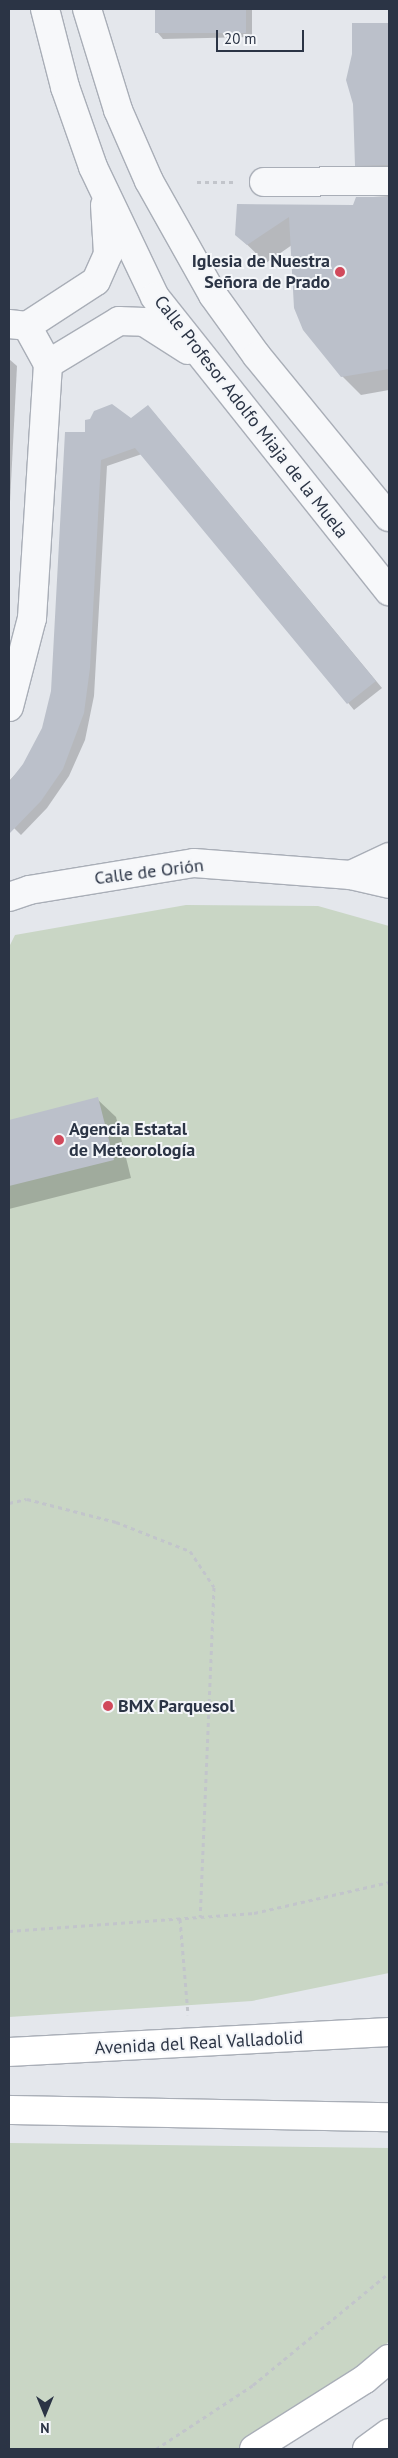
<!DOCTYPE html>
<meta charset="utf-8">
<style>
body{margin:0}
#map{position:relative;width:398px;height:2458px;overflow:hidden;background:#e4e7ec;font-family:"PT Sans",sans-serif}
div>[style]{position:absolute}
.green>*{inset:0;background:#c9d6c5}
.shadow>*{inset:0;background:#0003}
.building>*{inset:0;background:#bbc0ca;transform-origin:0 0}
.path>*{height:3px;margin-top:-1.5px;transform-origin:0;background:repeating-linear-gradient(90deg,#c2c5cb 0 4px,transparent 0 8px)}
.roads{filter:drop-shadow(1px 0 #a9aeb7) drop-shadow(-1px 0 #a9aeb7) drop-shadow(0 1px #a9aeb7) drop-shadow(0 -1px #a9aeb7)}
.minor>*{height:28px;margin:-14px;padding:0 14px;transform-origin:14px;border-radius:14px;background:#f7f8fa}
.major>*{height:28px;margin:-14px;padding:0 14px;transform-origin:14px;border-radius:14px;background:#fff}
.highway>*{height:28px;margin:-14px;padding:0 14px;transform-origin:14px;border-radius:14px;background:#fff}
.dots>*{width:14px;height:14px;translate:-50% -50%;box-sizing:border-box;border:2px solid #f4f6f9;border-radius:50%}
span{translate:-50% -50%;white-space:nowrap;text-align:center;line-height:1.15;-webkit-text-stroke:4px #f4f6f9;paint-order:stroke}
.poi-label{font-size:18px;color:#2b3445;font-weight:700}
.right{translate:-100% -50%;text-align:right}
.left{translate:0 -50%;text-align:left}
.street-label{font-size:18px;color:#2b3445}
.frame{position:absolute;inset:0;border:10px solid #2b3445;pointer-events:none}
.north{position:absolute;left:20px;top:2388px;width:50px;height:50px;-webkit-text-stroke:4px #f4f6f9;paint-order:stroke;rotate:180deg;font-size:14px;font-weight:700;line-height:20px;text-align:center;color:#2b3445}
.north::after{content:'';display:block;margin:auto;width:18px;height:22px;background:#2b3445;clip-path:polygon(50% 0,100% 100%,50% 72%,0 100%)}
.scale{position:absolute;left:216px;top:30px;width:88px;height:22px;box-sizing:border-box;border:2px solid #2b3445;border-top:0;padding-left:6px;font-size:15px;line-height:18px;white-space:nowrap;color:#2b3445;-webkit-text-stroke:4px #f4f6f9;paint-order:stroke}
</style>
<div id="map">
<div class="green">
<i style="clip-path:polygon(186px 905px,318px 906px,389px 926px,389px 1973px,252px 2001px,9px 2017px,9px 947px,15px 935px)"></i>
<i style="clip-path:polygon(9px 2143px,389px 2148px,389px 2341px,349px 2389px,238px 2449px,9px 2449px)"></i>
</div>
<div class="shadow">
<i style="clip-path:polygon(156px 9px,252px 9px,252px 37px,163px 39px,157px 32px)"></i>
<i style="clip-path:polygon(389px 24px,389px 173px,363px 172px,356px 165px,353px 25px)"></i>
<i style="clip-path:polygon(389px 196px,389px 390px,361px 395px,342px 376px,292px 245px,266px 263px,236px 234px,238px 205px,354px 207px,357px 198px)"></i>
<i style="clip-path:polygon(9px 359px,17px 366px,9px 522px)"></i>
<i style="clip-path:polygon(154px 413px,382px 688px,354px 710px,142px 454px,107px 466px,94px 696px,85px 740px,69px 776px,47px 808px,21px 835px,9px 823px,9px 781px,24px 765px,43px 729px,52px 691px,87px 433px)"></i>
<i style="clip-path:polygon(97px 1099px,116px 1117px,131px 1178px,9px 1209px,9px 1122px)"></i>
</div>
<div class="building">
<i style="left:155px;top:9px;width:91px;height:24px"></i>
<i style="clip-path:polygon(352px 23px,389px 23px,389px 165px,355px 166px,353px 104px,346px 80px,352px 54px)"></i>
<i style="clip-path:polygon(356px 197px,389px 197px,389px 369px,341px 377px,303px 330px,294px 308px,289px 217px,247px 245px,235px 235px,237px 204px,353px 205px)"></i>
<i style="clip-path:polygon(112px 404px,131px 418px,148px 405px,376px 681px,347px 704px,135px 448px,101px 460px,90px 668px,84px 713px,63px 769px,41px 801px,9px 834px,9px 782px,23px 764px,42px 728px,51px 691px,65px 432px,85px 432px,85px 420px,90px 419px,94px 411px)"></i>
<i style="clip-path:polygon(98px 1097px,114px 1160px,9px 1186px,9px 1120px)"></i>
</div>
<div class="path">
<i style="left:197px;top:182px;width:39px"></i>
<i style="left:9px;top:1503px;width:18px;rotate:-13deg"></i>
<i style="left:27px;top:1499px;width:92px;rotate:14.5deg"></i>
<i style="left:116px;top:1522px;width:79px;rotate:21.4deg"></i>
<i style="left:190px;top:1551px;width:43px;rotate:56.3deg"></i>
<i style="left:214px;top:1587px;width:330px;rotate:92.4deg"></i>
<i style="left:180px;top:1919px;width:96px;rotate:85.2deg"></i>
<i style="left:9px;top:1931px;width:246px;rotate:-4.2deg"></i>
<i style="left:254px;top:1913px;width:139px;rotate:-12.9deg"></i>
<i style="left:156px;top:2449px;width:116px;rotate:-33.4deg"></i>
<i style="left:253px;top:2385px;width:176px;rotate:-39.5deg"></i>
</div>
<div class="roads">
<div class="minor">
<i style="left:45px;top:9px;width:81px;rotate:75.6deg"></i>
<i style="left:65px;top:87px;width:85px;rotate:70.7deg"></i>
<i style="left:93px;top:167px;width:144px;rotate:64.5deg"></i>
<i style="left:155px;top:297px;width:376px;rotate:51.5deg"></i>
<i style="left:87px;top:9px;width:106px;rotate:72.9deg"></i>
<i style="left:118px;top:110px;width:77px;rotate:66.4deg"></i>
<i style="left:149px;top:181px;width:131px;rotate:60.7deg"></i>
<i style="left:213px;top:295px;width:75px;rotate:54.2deg"></i>
<i style="left:257px;top:356px;width:208px;rotate:50.7deg"></i>
<i style="left:264px;top:182px;width:125px;rotate:-0.5deg"></i>
<i style="left:9px;top:324px;width:18px;rotate:6deg"></i>
<i style="left:27px;top:326px;width:43px;rotate:61.1deg"></i>
<i style="left:48px;top:364px;width:255px;rotate:93.6deg"></i>
<i style="left:32px;top:618px;width:92px;rotate:104.5deg"></i>
<i style="left:27px;top:326px;width:82px;rotate:-33.1deg"></i>
<i style="left:96px;top:281px;width:30px;rotate:-66deg"></i>
<i style="left:108px;top:254px;width:49px;rotate:-93.5deg"></i>
<i style="left:48px;top:364px;width:83px;rotate:-31.2deg"></i>
<i style="left:119px;top:321px;width:25px;rotate:2deg"></i>
<i style="left:144px;top:322px;width:52px;rotate:32.5deg"></i>
<i style="left:351px;top:875px;width:42px;rotate:-25.3deg"></i>
<i style="left:9px;top:897px;width:21px;rotate:-19deg"></i>
<i style="left:29px;top:890px;width:167px;rotate:-9.3deg"></i>
<i style="left:194px;top:863px;width:157px;rotate:4.4deg"></i>
<i style="left:351px;top:875px;width:39px;rotate:13deg"></i>
</div>
<div class="major">
<i style="left:254px;top:2449px;width:131px;rotate:-32.2deg"></i>
<i style="left:365px;top:2379px;width:31px;rotate:-40deg"></i>
<i style="left:367px;top:2449px;width:27px;rotate:-36deg"></i>
</div>
<div class="highway">
<i style="left:9px;top:2052px;width:381px;rotate:-3deg"></i>
<i style="left:9px;top:2110px;width:380px;rotate:1.1deg"></i>
</div>
</div>
<div class="dots">
<i style="left:340px;top:272px;background:#d1495b"></i>
<i style="left:59px;top:1140px;background:#d1495b"></i>
<i style="left:108px;top:1706px;background:#d1495b"></i>
</div>
<div class="poi-label">
<span class="right" style="left:330px;top:272px">Iglesia de Nuestra<br>Señora de Prado</span>
<span class="left" style="left:69px;top:1140px">Agencia Estatal<br>de Meteorología</span>
<span class="left" style="left:118px;top:1706px">BMX Parquesol</span>
</div>
<div class="street-label">
<span style="left:251px;top:417px;rotate:52deg">Calle Profesor Adolfo Miaja de la Muela</span>
<span style="left:149px;top:872px;rotate:-7deg">Calle de Orión</span>
<span style="left:199px;top:2043px;rotate:-3deg">Avenida del Real Valladolid</span>
</div>
<div class="frame"></div>
<div class="north">N</div>
<div class="scale">20 m</div>
</div>
